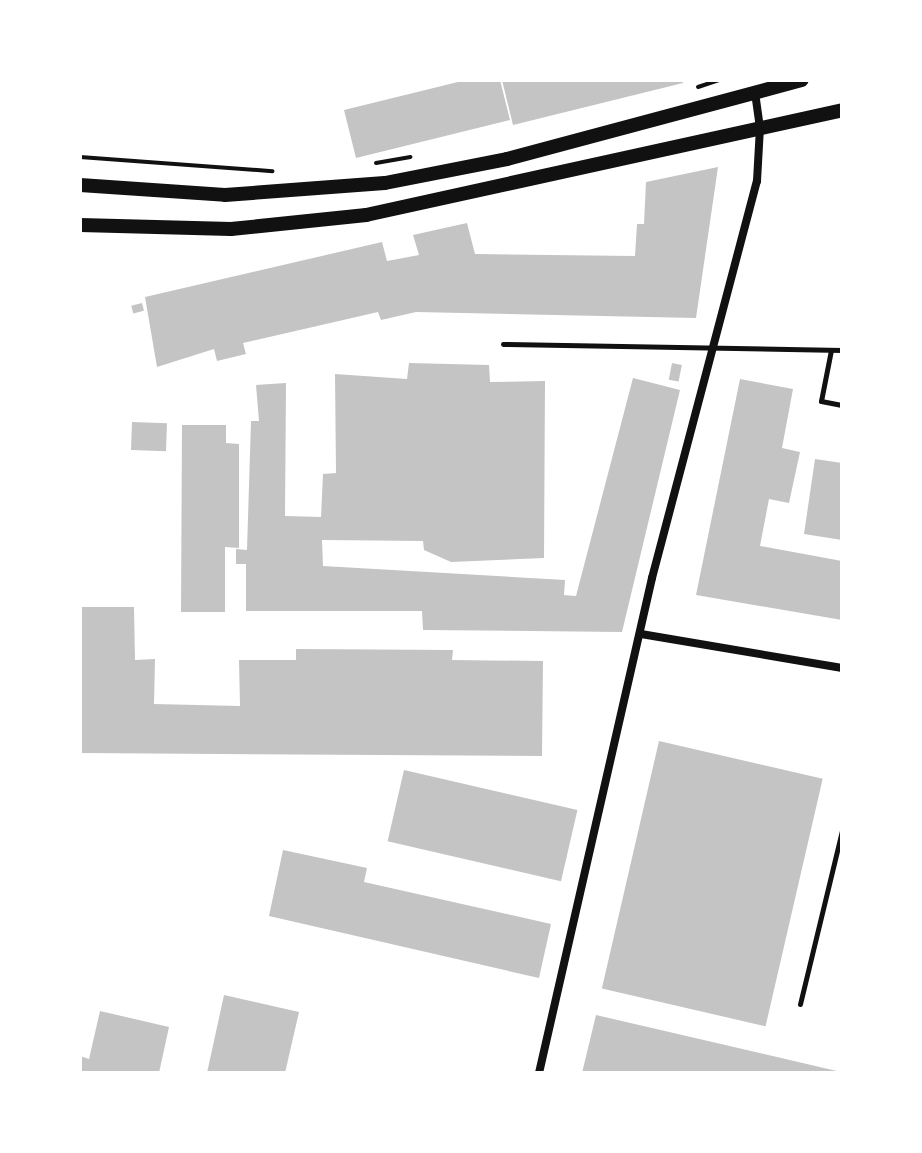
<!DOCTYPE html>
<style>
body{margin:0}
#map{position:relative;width:922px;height:1153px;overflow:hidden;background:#fff;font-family:"Source Sans 3",sans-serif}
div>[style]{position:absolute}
.building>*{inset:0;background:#c4c4c4;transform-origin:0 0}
.path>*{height:4px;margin:-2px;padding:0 2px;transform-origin:2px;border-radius:2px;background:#111}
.service>*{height:5px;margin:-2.5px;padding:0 2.5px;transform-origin:2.5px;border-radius:2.5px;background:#111}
.minor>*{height:8px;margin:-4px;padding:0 4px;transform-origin:4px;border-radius:4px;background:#111}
.secondary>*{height:14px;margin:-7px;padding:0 7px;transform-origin:7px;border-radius:7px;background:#111}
span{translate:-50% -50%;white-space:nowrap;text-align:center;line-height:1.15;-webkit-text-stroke:8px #fff;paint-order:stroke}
.frame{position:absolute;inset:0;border:82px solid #fff;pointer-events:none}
</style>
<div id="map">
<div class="building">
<i style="clip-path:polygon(466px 80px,500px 80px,510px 120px,356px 158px,344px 110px)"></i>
<i style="clip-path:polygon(502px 80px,682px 80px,683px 83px,513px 125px)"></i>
<i style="clip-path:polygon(718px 167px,696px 318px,416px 312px,381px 320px,378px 312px,243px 343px,246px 354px,217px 361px,214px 349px,157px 367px,145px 297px,382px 242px,387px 261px,419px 255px,413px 235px,467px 223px,475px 254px,635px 256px,637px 224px,644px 224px,646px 182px)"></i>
<i style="left:142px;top:303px;width:8px;height:11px;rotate:76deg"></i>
<i style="clip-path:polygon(409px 363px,489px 365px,490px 382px,545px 381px,544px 558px,451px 562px,424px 550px,423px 541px,322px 540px,323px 566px,565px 580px,564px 595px,576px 596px,633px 378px,680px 390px,622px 632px,423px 630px,422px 611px,246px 611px,246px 564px,236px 564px,236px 549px,247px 550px,251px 421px,259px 421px,256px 385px,286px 383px,285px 516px,321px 517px,323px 474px,336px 473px,335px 374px,407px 379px)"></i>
<i style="left:672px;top:363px;width:10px;height:17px;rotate:11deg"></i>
<i style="clip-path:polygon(740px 379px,793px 389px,782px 448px,800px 452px,789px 503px,769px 499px,760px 546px,842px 561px,842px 620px,696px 595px)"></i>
<i style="left:132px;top:422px;width:35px;height:28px;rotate:2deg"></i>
<i style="clip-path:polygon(182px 425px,226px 425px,226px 443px,239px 444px,239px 548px,225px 547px,225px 612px,181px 612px)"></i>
<i style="clip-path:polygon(815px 459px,842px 463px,842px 540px,804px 534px)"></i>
<i style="clip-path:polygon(80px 607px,134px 607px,135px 660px,155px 659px,154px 704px,240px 706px,239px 660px,296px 660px,296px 649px,453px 650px,452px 660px,543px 661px,542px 756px,80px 753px)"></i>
<i style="left:659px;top:741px;width:168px;height:254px;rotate:13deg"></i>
<i style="left:404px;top:770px;width:178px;height:73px;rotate:13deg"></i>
<i style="clip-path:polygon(283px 850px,367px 868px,364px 882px,551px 924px,539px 978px,269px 916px)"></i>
<i style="clip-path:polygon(224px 995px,299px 1012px,285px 1073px,207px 1073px)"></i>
<i style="clip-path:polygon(100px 1011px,169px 1027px,159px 1073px,80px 1073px,80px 1056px,89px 1059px)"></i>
<i style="clip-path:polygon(596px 1015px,841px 1072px,841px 1073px,582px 1073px)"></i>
</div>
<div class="path">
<i style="left:698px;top:87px;width:22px;rotate:-18deg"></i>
<i style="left:80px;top:157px;width:193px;rotate:4.2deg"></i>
<i style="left:376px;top:163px;width:35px;rotate:-10deg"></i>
</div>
<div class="service">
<i style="left:503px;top:344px;width:339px;rotate:1deg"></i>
<i style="left:831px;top:350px;width:52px;rotate:101.1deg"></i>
<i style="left:821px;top:401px;width:21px;rotate:11deg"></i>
<i style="left:800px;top:1004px;width:178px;rotate:-76.4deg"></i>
</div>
<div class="minor">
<i style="left:641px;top:634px;width:204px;rotate:9.6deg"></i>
<i style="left:539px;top:1073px;width:508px;rotate:-77.14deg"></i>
<i style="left:652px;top:578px;width:411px;rotate:-75.2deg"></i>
<i style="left:757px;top:181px;width:53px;rotate:-86.8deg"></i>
<i style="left:760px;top:128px;width:36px;rotate:-98deg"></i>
</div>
<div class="secondary">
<i style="left:80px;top:185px;width:145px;rotate:3.9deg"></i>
<i style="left:225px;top:195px;width:160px;rotate:-4.3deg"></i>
<i style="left:385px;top:183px;width:124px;rotate:-11.1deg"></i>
<i style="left:507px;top:159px;width:305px;rotate:-15deg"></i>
<i style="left:80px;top:225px;width:151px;rotate:1.5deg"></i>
<i style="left:231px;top:229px;width:136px;rotate:-5.9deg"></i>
<i style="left:366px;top:215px;width:487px;rotate:-12.4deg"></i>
</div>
<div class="frame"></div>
</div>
